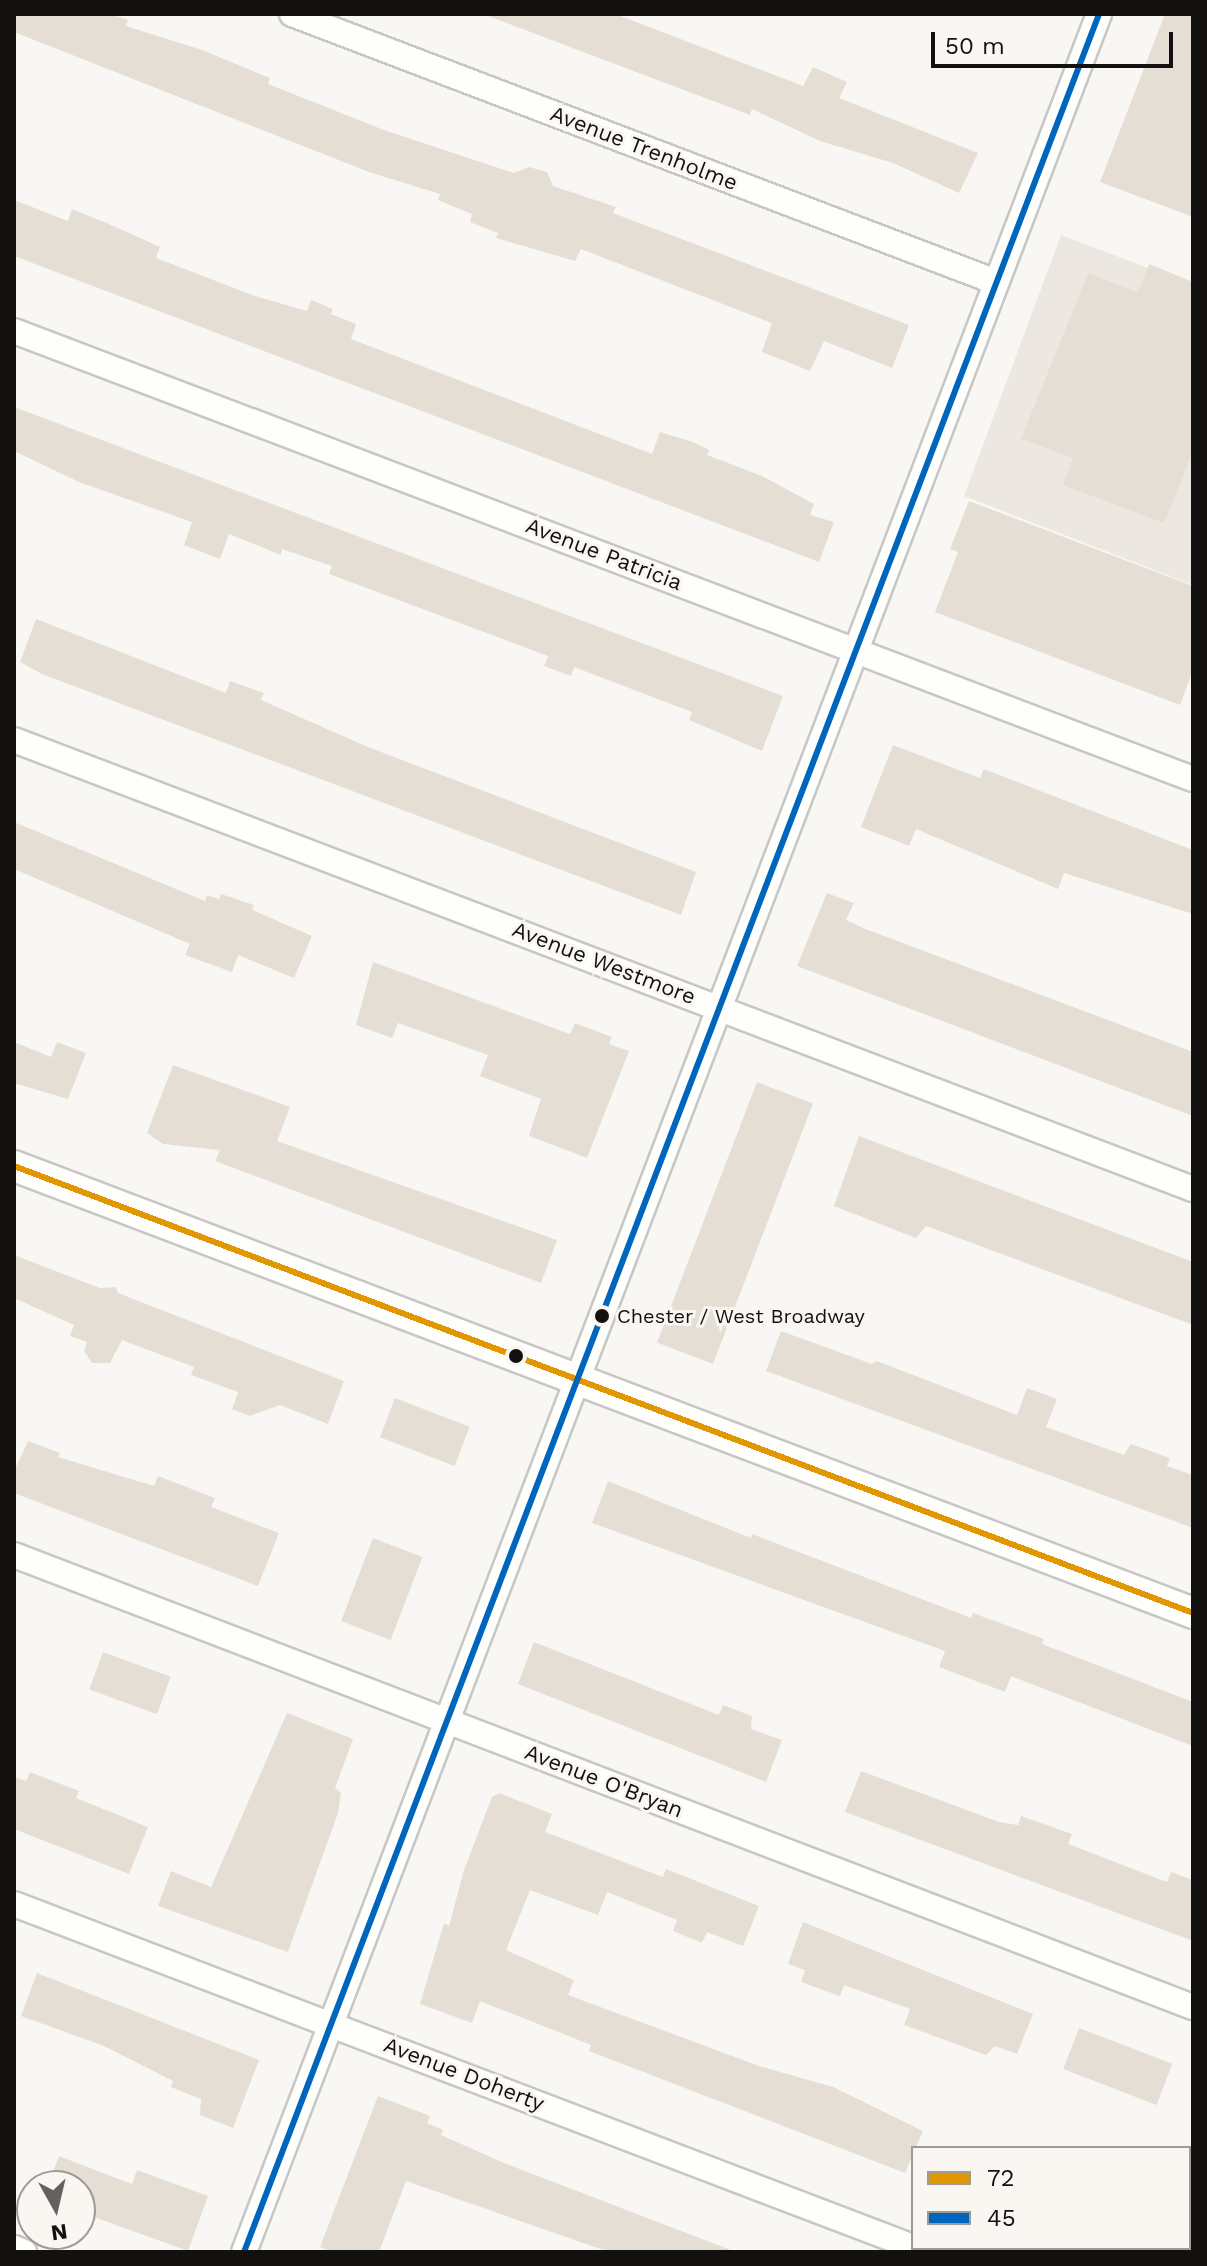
<!DOCTYPE html>
<style>
body{margin:0}
#map{position:relative;width:1207px;height:2266px;overflow:hidden;background:#f9f7f4;font-family:"Work Sans",sans-serif}
div>[style]{position:absolute}
.built>*{inset:0;background:#ede7e1}
.building>*{inset:0;background:#e5ded4;transform-origin:0 0}
.roads{filter:drop-shadow(2px 0 #c8c7c4) drop-shadow(-2px 0 #c8c7c4) drop-shadow(0 2px #c8c7c4) drop-shadow(0 -2px #c8c7c4)}
.minor>*{height:24px;margin:-12px;padding:0 12px;transform-origin:12px;border-radius:12px;background:#fefefd}
.tertiary>*{height:30px;margin:-15px;padding:0 15px;transform-origin:15px;border-radius:15px;background:#fefefd}
.bus-1>*{height:6px;margin:-3px;padding:0 3px;transform-origin:3px;border-radius:3px;background:#e09702}
.bus-2>*{height:6px;margin:-3px;padding:0 3px;transform-origin:3px;border-radius:3px;background:#0065bd}
.dots>*{width:22px;height:22px;translate:-50% -50%;box-sizing:border-box;border:4px solid #faf7f3;border-radius:50%}
span{translate:-50% -50%;white-space:nowrap;text-align:center;line-height:1.15;-webkit-text-stroke:6px #faf7f3;paint-order:stroke}
.bus-label{font-size:20px;color:#121110}
.left{translate:0 -50%;text-align:left}
.street-label{font-size:22px;color:#121110}
.frame{position:absolute;inset:0;border:16px solid #121110;pointer-events:none}
.legend{position:absolute;left:911px;top:2146px;width:280px;height:104px;box-sizing:border-box;background:#faf7f3;border:2px solid #9d9b98;margin:0;padding:10px 14px;list-style:none;font-size:24px;color:#121110}
.legend li{display:flex;align-items:center;gap:16px;height:40px}
.legend b{width:40px;border:2px solid #9d9b98}
.north{position:absolute;left:16px;top:2170px;width:80px;height:80px;box-sizing:border-box;background:#faf7f3;border:2px solid #9d9b98;border-radius:50%;rotate:172deg;font-size:22px;font-weight:700;line-height:32px;text-align:center;color:#121110}
.north::after{content:'';display:block;margin:auto;width:28px;height:36px;background:#636260;clip-path:polygon(50% 0,100% 100%,50% 72%,0 100%)}
.scale{position:absolute;left:931px;top:32px;width:242px;height:36px;box-sizing:border-box;border:4px solid #121110;border-top:0;padding-left:10px;font-size:24px;line-height:28px;white-space:nowrap;color:#121110;-webkit-text-stroke:6px #faf7f3;paint-order:stroke}
</style>
<div id="map">
<div class="built">
<i style="clip-path:polygon(1061px 235px,1193px 285px,1193px 585px,964px 496px)"></i>
</div>
<div class="building">
<i style="clip-path:polygon(14px 14px,110px 14px,128px 20px,126px 26px,202px 50px,270px 78px,268px 84px,384px 130px,514px 173px,529px 167px,547px 172px,553px 186px,616px 207px,613px 213px,909px 325px,892px 368px,824px 341px,810px 371px,762px 352px,772px 323px,581px 249px,575px 261px,496px 238px,498px 233px,470px 222px,472px 214px,438px 200px,440px 194px,369px 172px,14px 32px)"></i>
<i style="clip-path:polygon(483px 14px,615px 14px,803px 86px,813px 67px,847px 82px,839px 98px,978px 153px,959px 193px,893px 163px,820px 141px,752px 109px,750px 115px)"></i>
<i style="clip-path:polygon(1165px 14px,1193px 14px,1193px 217px,1100px 182px)"></i>
<i style="clip-path:polygon(14px 200px,68px 221px,72px 209px,109px 224px,160px 247px,156px 258px,255px 296px,307px 311px,311px 300px,333px 309px,331px 314px,356px 324px,351px 339px,652px 454px,660px 432px,693px 442px,709px 450px,707px 455px,762px 476px,814px 504px,810px 515px,834px 522px,819px 562px,14px 256px)"></i>
<i style="clip-path:polygon(1149px 264px,1193px 282px,1193px 450px,1164px 523px,1063px 485px,1073px 458px,1021px 439px,1088px 273px,1138px 292px)"></i>
<i style="clip-path:polygon(14px 407px,783px 696px,762px 751px,689px 720px,692px 712px,574px 667px,571px 676px,544px 666px,548px 656px,329px 574px,332px 566px,282px 549px,281px 555px,229px 534px,220px 559px,184px 545px,192px 522px,79px 482px,14px 451px)"></i>
<i style="clip-path:polygon(969px 501px,1193px 586px,1193px 670px,1180px 705px,935px 612px,958px 552px,950px 549px)"></i>
<i style="clip-path:polygon(36px 619px,226px 693px,230px 681px,264px 693px,261px 700px,368px 747px,696px 872px,681px 915px,42px 674px,20px 662px)"></i>
<i style="clip-path:polygon(893px 745px,980px 778px,984px 769px,1193px 850px,1193px 914px,1064px 873px,1058px 889px,916px 829px,909px 846px,861px 827px)"></i>
<i style="clip-path:polygon(14px 822px,205px 901px,207px 895px,219px 899px,221px 894px,254px 905px,252px 910px,312px 936px,294px 978px,238px 955px,232px 972px,185px 955px,190px 944px,14px 869px)"></i>
<i style="clip-path:polygon(827px 893px,854px 903px,846px 920px,863px 928px,1193px 1052px,1193px 1116px,797px 966px)"></i>
<i style="clip-path:polygon(373px 962px,570px 1034px,575px 1023px,612px 1037px,609px 1044px,629px 1051px,587px 1158px,529px 1136px,541px 1099px,480px 1076px,488px 1055px,398px 1023px,392px 1038px,356px 1025px)"></i>
<i style="clip-path:polygon(14px 1042px,51px 1057px,57px 1042px,86px 1053px,68px 1099px,14px 1083px)"></i>
<i style="clip-path:polygon(173px 1065px,290px 1107px,277px 1141px,557px 1240px,541px 1283px,215px 1161px,220px 1150px,163px 1144px,147px 1133px)"></i>
<i style="left:757px;top:1082px;width:60px;height:279px;rotate:21deg"></i>
<i style="clip-path:polygon(859px 1136px,1193px 1262px,1193px 1325px,926px 1226px,916px 1238px,834px 1206px)"></i>
<i style="clip-path:polygon(14px 1255px,100px 1288px,116px 1287px,118px 1293px,344px 1381px,328px 1424px,280px 1405px,250px 1416px,232px 1409px,238px 1392px,191px 1375px,194px 1367px,122px 1340px,110px 1363px,92px 1363px,84px 1351px,87px 1342px,70px 1336px,74px 1325px,14px 1298px)"></i>
<i style="clip-path:polygon(781px 1331px,872px 1364px,877px 1361px,1017px 1415px,1027px 1388px,1057px 1399px,1046px 1427px,1124px 1455px,1131px 1444px,1170px 1458px,1167px 1466px,1193px 1475px,1193px 1528px,766px 1371px)"></i>
<i style="left:395px;top:1398px;width:80px;height:42px;rotate:21deg"></i>
<i style="clip-path:polygon(28px 1441px,60px 1453px,58px 1457px,154px 1486px,158px 1476px,215px 1498px,211px 1507px,279px 1533px,258px 1586px,14px 1493px,14px 1471px)"></i>
<i style="clip-path:polygon(608px 1481px,751px 1538px,752px 1534px,971px 1618px,973px 1613px,1044px 1639px,1042px 1644px,1193px 1702px,1193px 1746px,1011px 1676px,1005px 1692px,939px 1667px,945px 1651px,592px 1523px)"></i>
<i style="left:373px;top:1538px;width:53px;height:89px;rotate:21deg"></i>
<i style="clip-path:polygon(534px 1642px,719px 1715px,723px 1705px,752px 1716px,751px 1729px,782px 1740px,766px 1782px,518px 1684px)"></i>
<i style="left:103px;top:1652px;width:72px;height:40px;rotate:20deg"></i>
<i style="clip-path:polygon(287px 1713px,353px 1739px,335px 1788px,341px 1793px,338px 1813px,288px 1952px,158px 1906px,171px 1871px,211px 1887px)"></i>
<i style="clip-path:polygon(861px 1771px,999px 1822px,1018px 1825px,1021px 1816px,1072px 1834px,1068px 1844px,1167px 1882px,1171px 1872px,1193px 1880px,1193px 1941px,845px 1812px)"></i>
<i style="clip-path:polygon(30px 1772px,79px 1791px,76px 1798px,148px 1827px,129px 1874px,14px 1829px,14px 1777px,26px 1781px)"></i>
<i style="clip-path:polygon(499px 1793px,552px 1814px,545px 1832px,663px 1877px,666px 1869px,759px 1906px,743px 1946px,707px 1932px,702px 1943px,673px 1931px,677px 1920px,607px 1892px,598px 1915px,530px 1890px,506px 1950px,574px 1980px,568px 1995px,759px 2066px,833px 2087px,923px 2131px,905px 2173px,589px 2051px,591px 2045px,480px 2001px,472px 2023px,420px 2004px,444px 1923px,449px 1926px,464px 1870px,492px 1797px)"></i>
<i style="clip-path:polygon(803px 1922px,1033px 2014px,1017px 2054px,995px 2046px,986px 2055px,904px 2025px,910px 2009px,844px 1985px,840px 1996px,801px 1982px,805px 1970px,788px 1964px)"></i>
<i style="clip-path:polygon(37px 1973px,259px 2060px,233px 2128px,200px 2115px,201px 2099px,171px 2087px,173px 2081px,104px 2046px,21px 2016px)"></i>
<i style="left:1079px;top:2028px;width:100px;height:44px;rotate:21deg"></i>
<i style="clip-path:polygon(378px 2096px,430px 2116px,427px 2123px,443px 2130px,441px 2135px,504px 2163px,736px 2252px,609px 2252px,406px 2181px,379px 2252px,333px 2252px,320px 2247px)"></i>
<i style="clip-path:polygon(59px 2156px,132px 2184px,137px 2170px,208px 2196px,188px 2251px,80px 2212px,80px 2186px,47px 2186px)"></i>
</div>
<div class="roads">
<div class="minor">
<i style="left:292px;top:14px;width:753px;rotate:20.84deg"></i>
<i style="left:14px;top:331px;width:1261px;rotate:20.81deg"></i>
<i style="left:14px;top:740px;width:1262px;rotate:20.85deg"></i>
<i style="left:14px;top:1555px;width:1263px;rotate:20.98deg"></i>
<i style="left:14px;top:1904px;width:962px;rotate:20.88deg"></i>
<i style="left:14px;top:2248px;width:11px;rotate:22deg"></i>
<i style="left:244px;top:2252px;width:2396px;rotate:-69.09deg"></i>
</div>
<div class="tertiary">
<i style="left:14px;top:1166px;width:1261px;rotate:20.76deg"></i>
</div>
</div>
<div class="bus-1">
<i style="left:14px;top:1166px;width:1261px;rotate:20.76deg"></i>
</div>
<div class="bus-2">
<i style="left:244px;top:2252px;width:2396px;rotate:-69.09deg"></i>
</div>
<div class="dots">
<i style="left:602px;top:1316px;background:#121110"></i>
<i style="left:516px;top:1356px;background:#121110"></i>
</div>
<div class="bus-label">
<span class="left" style="left:617px;top:1316px">Chester / West Broadway</span>
</div>
<div class="street-label">
<span style="left:644px;top:148px;rotate:21deg">Avenue Trenholme</span>
<span style="left:604px;top:554px;rotate:21deg">Avenue Patricia</span>
<span style="left:604px;top:963px;rotate:21deg">Avenue Westmore</span>
<span style="left:604px;top:1781px;rotate:21deg">Avenue O'Bryan</span>
<span style="left:464px;top:2074px;rotate:21deg">Avenue Doherty</span>
</div>
<div class="frame"></div>
<ul class="legend">
<li><b style="height:10px;background:#e09702"></b>72</li>
<li><b style="height:10px;background:#0065bd"></b>45</li>
</ul>
<div class="north">N</div>
<div class="scale">50 m</div>
</div>
